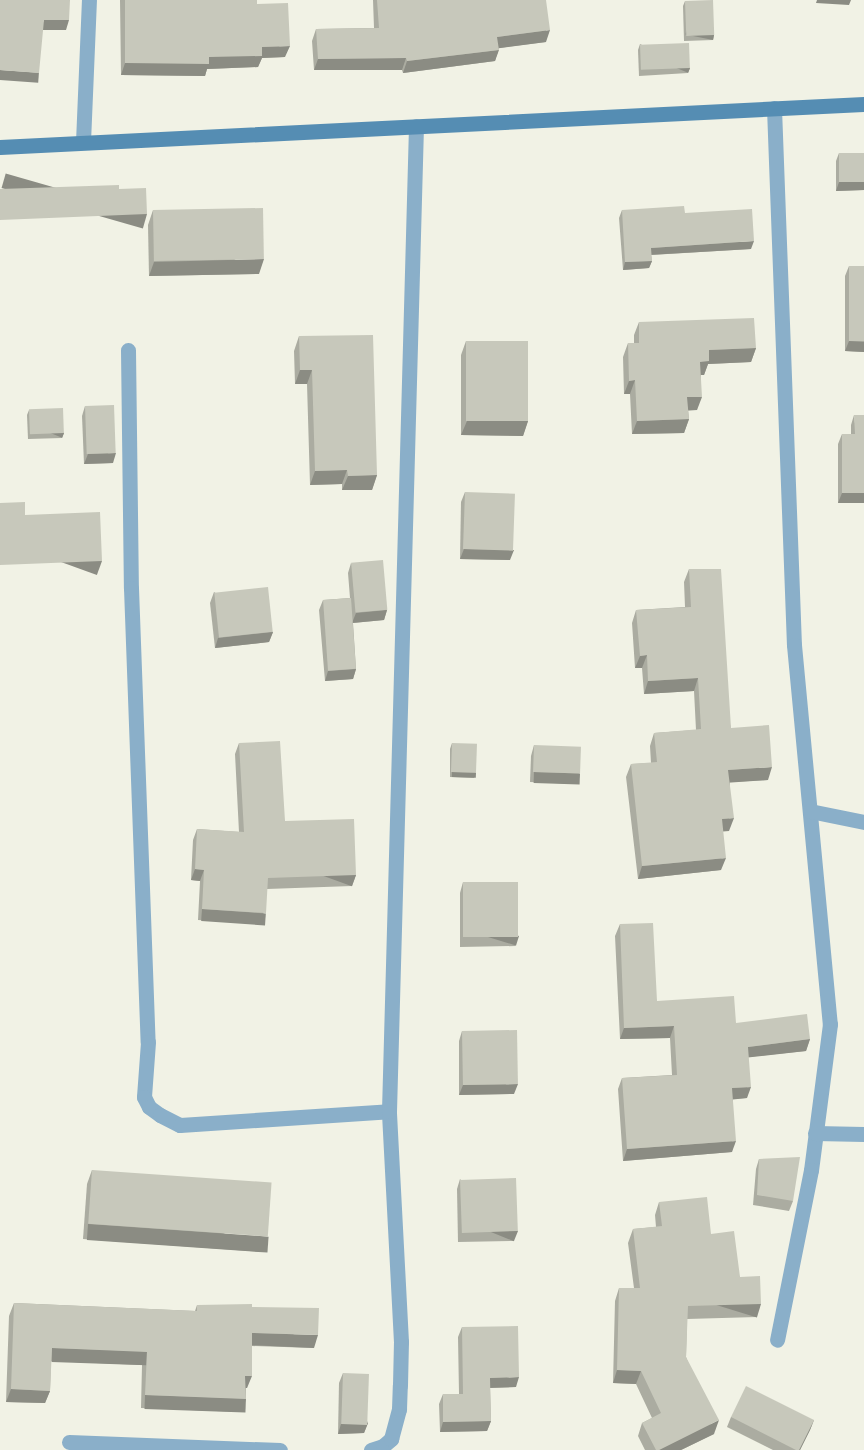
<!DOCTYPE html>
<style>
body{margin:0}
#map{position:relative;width:864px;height:1450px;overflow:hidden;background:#f1f2e5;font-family:Karla,sans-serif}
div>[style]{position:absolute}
.street>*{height:15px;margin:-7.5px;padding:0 7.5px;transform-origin:7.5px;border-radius:7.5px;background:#8aafc9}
.secondary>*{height:15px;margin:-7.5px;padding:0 7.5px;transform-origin:7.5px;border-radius:7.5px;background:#558db3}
.wall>*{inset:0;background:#abaca1}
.shaded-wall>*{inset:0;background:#8b8c83;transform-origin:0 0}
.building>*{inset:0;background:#c7c8bb;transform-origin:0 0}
span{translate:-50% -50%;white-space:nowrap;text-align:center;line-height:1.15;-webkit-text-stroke:5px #fff;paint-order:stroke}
</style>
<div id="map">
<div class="street">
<i style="left:774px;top:108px;width:537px;rotate:87.87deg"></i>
<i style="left:794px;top:645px;width:381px;rotate:84.6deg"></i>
<i style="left:830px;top:1024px;width:147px;rotate:97.4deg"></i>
<i style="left:811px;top:1170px;width:173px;rotate:101.3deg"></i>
<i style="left:83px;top:142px;width:142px;rotate:-87.6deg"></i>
<i style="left:128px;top:350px;width:238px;rotate:89.3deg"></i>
<i style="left:131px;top:588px;width:454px;rotate:87.9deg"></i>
<i style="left:148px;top:1042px;width:55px;rotate:94.2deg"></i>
<i style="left:144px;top:1097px;width:11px;rotate:63deg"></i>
<i style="left:149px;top:1107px;width:14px;rotate:36deg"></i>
<i style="left:160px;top:1115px;width:22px;rotate:27deg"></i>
<i style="left:180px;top:1125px;width:209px;rotate:-3.8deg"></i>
<i style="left:810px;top:811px;width:55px;rotate:11.5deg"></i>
<i style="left:815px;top:1133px;width:49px;rotate:1.2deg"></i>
<i style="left:69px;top:1442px;width:211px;rotate:2.2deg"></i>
<i style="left:371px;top:1450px;width:13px;rotate:-18deg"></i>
<i style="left:383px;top:1446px;width:11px;rotate:-41deg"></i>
<i style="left:391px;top:1439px;width:31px;rotate:-75deg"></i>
<i style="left:399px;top:1409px;width:24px;rotate:-88deg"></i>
<i style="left:400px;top:1385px;width:43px;rotate:-88.7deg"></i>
<i style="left:401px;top:1342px;width:231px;rotate:-93deg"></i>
<i style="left:389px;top:1111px;width:985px;rotate:-88.43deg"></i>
</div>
<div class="secondary">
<i style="left:0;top:147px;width:865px;rotate:-2.85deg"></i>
</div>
<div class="wall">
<i style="clip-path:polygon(120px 0,257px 0,257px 4px,285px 57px,262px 58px,258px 67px,207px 69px,205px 76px,121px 75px)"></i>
<i style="clip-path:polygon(373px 0,546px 0,546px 42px,499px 48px,495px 61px,403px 73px,402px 70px,314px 70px,312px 41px,316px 29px,374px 28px)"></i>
<i style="clip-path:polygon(685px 1px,714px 35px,713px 40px,684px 41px,683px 6px)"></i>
<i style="clip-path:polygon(640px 44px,690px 68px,688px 73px,639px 76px,638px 50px)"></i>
<i style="clip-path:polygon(839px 153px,864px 153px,864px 190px,836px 191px,836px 161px)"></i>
<i style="clip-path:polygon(153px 210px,259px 274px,149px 276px,148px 225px)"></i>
<i style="clip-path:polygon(622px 210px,685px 213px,751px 249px,651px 255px,652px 261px,649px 268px,623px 270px,619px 218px)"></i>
<i style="clip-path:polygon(849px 266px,864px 266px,864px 352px,845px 351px,845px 276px)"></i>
<i style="clip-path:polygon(639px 322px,756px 348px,751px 362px,708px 364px,704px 375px,701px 375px,697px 410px,688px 410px,689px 419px,684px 433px,632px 434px,630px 394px,624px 394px,623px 357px,628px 343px,634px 343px,634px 335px)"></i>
<i style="clip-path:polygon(299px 336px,377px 475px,372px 490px,342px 490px,342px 484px,310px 485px,307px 384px,295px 384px,294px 351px)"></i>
<i style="clip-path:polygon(466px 341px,528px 421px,523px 436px,461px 435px,461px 355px)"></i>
<i style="clip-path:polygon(85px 406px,113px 463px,84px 464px,82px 416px)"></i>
<i style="clip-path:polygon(29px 410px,64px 433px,62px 438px,28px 439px,27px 415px)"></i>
<i style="clip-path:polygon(854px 415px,864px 503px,838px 503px,838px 444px,842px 434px,851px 434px,851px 425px)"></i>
<i style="clip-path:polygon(465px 492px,510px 560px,460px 559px,461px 502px)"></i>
<i style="clip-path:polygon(351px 563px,387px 610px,384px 620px,353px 623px,356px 669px,353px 679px,325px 681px,319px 610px,323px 600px,350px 598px,348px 573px)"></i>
<i style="clip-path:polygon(689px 569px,731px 728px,768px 780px,730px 782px,729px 831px,723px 831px,721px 870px,638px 879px,626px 777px,631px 764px,651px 763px,650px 746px,654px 733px,696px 730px,694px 691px,644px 694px,642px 668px,635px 668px,632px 623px,636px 610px,685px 607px,684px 582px)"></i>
<i style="clip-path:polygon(214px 592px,273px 632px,269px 642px,215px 648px,210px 603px)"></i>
<i style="clip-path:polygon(239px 743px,285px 821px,356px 875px,352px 886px,267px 889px,262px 924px,198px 920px,200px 881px,191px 880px,193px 840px,197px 829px,239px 832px,235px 754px)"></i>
<i style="clip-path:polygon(452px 743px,476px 773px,474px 778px,450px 777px,450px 749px)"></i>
<i style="clip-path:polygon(534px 745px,580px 774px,577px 784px,530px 782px,531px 756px)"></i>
<i style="clip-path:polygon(463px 882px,516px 946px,460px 947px,460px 893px)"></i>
<i style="clip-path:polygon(620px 924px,657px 1001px,736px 1023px,810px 1039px,806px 1051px,748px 1057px,747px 1098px,733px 1099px,732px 1152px,623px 1161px,618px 1089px,622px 1078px,672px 1075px,670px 1038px,620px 1039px,615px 936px)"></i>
<i style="clip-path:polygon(462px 1031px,514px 1094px,459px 1095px,459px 1041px)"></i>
<i style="clip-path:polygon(759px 1159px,793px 1201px,789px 1211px,753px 1205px,756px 1169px)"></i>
<i style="clip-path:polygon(92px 1170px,263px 1252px,83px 1239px,87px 1184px)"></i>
<i style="clip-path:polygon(460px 1179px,514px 1241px,458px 1242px,457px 1189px)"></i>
<i style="clip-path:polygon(659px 1202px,711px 1234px,740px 1277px,757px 1317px,687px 1319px,686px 1357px,714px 1434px,681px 1450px,645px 1450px,638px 1436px,642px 1423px,652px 1418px,636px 1384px,613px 1383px,615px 1301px,619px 1288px,634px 1288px,628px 1243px,633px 1229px,656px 1227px,655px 1215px)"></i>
<i style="clip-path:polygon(14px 1303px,195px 1311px,197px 1305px,252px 1307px,314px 1348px,252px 1346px,247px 1388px,246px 1388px,246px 1399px,241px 1412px,141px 1408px,142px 1365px,51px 1361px,50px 1391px,45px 1403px,6px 1402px,9px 1316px)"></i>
<i style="clip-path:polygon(462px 1327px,516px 1387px,490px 1388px,491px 1421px,487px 1431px,440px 1432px,439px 1404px,443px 1394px,459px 1394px,458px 1337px)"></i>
<i style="clip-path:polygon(343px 1373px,368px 1423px,364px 1433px,338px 1434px,339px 1383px)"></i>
<i style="clip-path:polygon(731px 1417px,814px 1420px,810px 1430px,800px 1450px,773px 1450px,727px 1427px)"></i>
</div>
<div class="shaded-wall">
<i style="clip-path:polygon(817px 0,851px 0,849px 5px,816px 3px)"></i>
<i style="clip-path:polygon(44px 20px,69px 20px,66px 30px,40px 30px)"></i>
<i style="clip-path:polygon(550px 30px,546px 42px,493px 49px,497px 37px)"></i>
<i style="left:714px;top:35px;width:5px;height:28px;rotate:101deg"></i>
<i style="clip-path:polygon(290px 46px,285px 57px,262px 58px,258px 67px,207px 69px,205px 76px,121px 75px,125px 63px,209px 57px,262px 47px)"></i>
<i style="clip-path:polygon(499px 50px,495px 61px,403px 73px,407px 61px)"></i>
<i style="clip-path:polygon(406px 58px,402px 70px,314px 70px,318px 59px)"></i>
<i style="left:690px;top:68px;width:5px;height:49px;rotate:112deg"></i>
<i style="left:0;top:70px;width:39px;height:10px;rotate:4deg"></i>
<i style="clip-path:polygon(839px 182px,864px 182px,864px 190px,836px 191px)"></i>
<i style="left:147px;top:214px;width:15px;height:147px;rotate:106deg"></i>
<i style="clip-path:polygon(754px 241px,751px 249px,648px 255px,651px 248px)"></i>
<i style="clip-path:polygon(264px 259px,259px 274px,149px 276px,154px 262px)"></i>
<i style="clip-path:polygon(652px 261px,649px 268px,623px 270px,625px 262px)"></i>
<i style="clip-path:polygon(849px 341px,864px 342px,864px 352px,845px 351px)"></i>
<i style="clip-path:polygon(756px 348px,751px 362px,708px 364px,704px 375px,695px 375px,700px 362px,709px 350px)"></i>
<i style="clip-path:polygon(300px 370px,312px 370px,307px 384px,295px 384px)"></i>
<i style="clip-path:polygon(635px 380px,630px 394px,624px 394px,629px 381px)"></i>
<i style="clip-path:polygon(687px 397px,702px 397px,697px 410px,682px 411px)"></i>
<i style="clip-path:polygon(689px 419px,684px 433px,632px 434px,637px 421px)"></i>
<i style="clip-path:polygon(467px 421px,528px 421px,523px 436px,461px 435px)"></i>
<i style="left:64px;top:433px;width:5px;height:34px;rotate:112deg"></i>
<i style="clip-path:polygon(116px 453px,113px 463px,84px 464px,88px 454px)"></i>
<i style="clip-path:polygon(347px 470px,342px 484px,310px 485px,315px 471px)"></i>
<i style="clip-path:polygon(377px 475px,372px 490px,342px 490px,348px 476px)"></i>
<i style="clip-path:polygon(842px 493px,864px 493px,864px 503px,838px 503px)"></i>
<i style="clip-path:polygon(464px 549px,514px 550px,510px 560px,460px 559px)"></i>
<i style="left:102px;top:561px;width:15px;height:102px;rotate:110deg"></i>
<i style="clip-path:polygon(387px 610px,384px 620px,352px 623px,356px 613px)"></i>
<i style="clip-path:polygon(273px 632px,269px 642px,215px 648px,218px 638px)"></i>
<i style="clip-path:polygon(647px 655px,642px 668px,635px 668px,640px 656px)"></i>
<i style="clip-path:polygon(356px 669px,353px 679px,325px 681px,328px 671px)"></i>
<i style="clip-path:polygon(698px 678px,694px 691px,644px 694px,648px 681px)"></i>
<i style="clip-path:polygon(772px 767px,768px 780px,724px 783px,728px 770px)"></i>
<i style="left:452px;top:772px;width:24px;height:5px;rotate:2deg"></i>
<i style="left:534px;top:772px;width:46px;height:11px;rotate:2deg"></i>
<i style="clip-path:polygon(734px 818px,729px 831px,717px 832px,722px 819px)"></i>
<i style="clip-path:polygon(726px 858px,721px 870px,638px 879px,642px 866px)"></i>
<i style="clip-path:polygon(195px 869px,204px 870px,200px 881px,191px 880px)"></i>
<i style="left:356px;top:875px;width:12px;height:88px;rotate:110deg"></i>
<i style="left:202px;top:909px;width:64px;height:12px;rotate:4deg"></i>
<i style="left:519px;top:936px;width:10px;height:55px;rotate:107deg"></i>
<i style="clip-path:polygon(674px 1026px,670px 1038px,620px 1039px,624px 1028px)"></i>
<i style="clip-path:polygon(810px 1039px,806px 1051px,743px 1058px,748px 1047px)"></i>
<i style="clip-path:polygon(518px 1084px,514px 1094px,459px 1095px,463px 1085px)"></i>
<i style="clip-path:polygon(751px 1087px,747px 1098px,728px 1100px,732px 1088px)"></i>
<i style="clip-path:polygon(736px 1141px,732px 1152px,623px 1161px,627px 1149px)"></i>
<i style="left:88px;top:1224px;width:181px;height:16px;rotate:4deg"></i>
<i style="left:518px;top:1231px;width:11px;height:56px;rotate:112deg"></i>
<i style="left:761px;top:1304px;width:14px;height:73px;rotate:107deg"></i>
<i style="clip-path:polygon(252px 1333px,318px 1335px,314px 1348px,247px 1345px)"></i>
<i style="left:52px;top:1348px;width:95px;height:14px;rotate:2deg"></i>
<i style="clip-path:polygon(617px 1370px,641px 1371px,636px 1384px,613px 1383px)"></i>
<i style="clip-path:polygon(245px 1376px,252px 1376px,247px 1388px,241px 1388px)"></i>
<i style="clip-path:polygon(519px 1377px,516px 1387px,486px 1388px,490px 1378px)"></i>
<i style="clip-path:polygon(11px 1389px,50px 1391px,45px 1403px,6px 1402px)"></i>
<i style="left:145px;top:1395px;width:101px;height:14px;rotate:2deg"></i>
<i style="clip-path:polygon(719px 1420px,714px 1434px,681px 1450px,659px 1450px)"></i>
<i style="clip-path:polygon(814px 1420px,810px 1430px,800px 1450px,799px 1450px)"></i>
<i style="clip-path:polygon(491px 1421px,487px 1431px,440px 1432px,443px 1422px)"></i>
<i style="clip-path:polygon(368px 1423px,364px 1433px,338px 1434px,341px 1424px)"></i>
</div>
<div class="building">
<i style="clip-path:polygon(0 0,70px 0,69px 20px,44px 20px,39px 73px,0 70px)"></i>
<i style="clip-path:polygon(125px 0,257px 0,257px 4px,288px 3px,290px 46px,262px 47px,262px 56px,209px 57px,209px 64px,125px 63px)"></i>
<i style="clip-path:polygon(377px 0,546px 0,550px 30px,497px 37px,499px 50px,407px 61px,406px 58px,318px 59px,316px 29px,379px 28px)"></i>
<i style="left:713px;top:0;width:35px;height:28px;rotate:88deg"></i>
<i style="left:689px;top:43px;width:25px;height:49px;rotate:88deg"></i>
<i style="left:839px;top:153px;width:25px;height:29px"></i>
<i style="clip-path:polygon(119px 185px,119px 189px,146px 188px,147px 214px,0 220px,0 189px)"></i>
<i style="clip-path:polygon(684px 206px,685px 213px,752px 209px,754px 241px,651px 248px,652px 261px,625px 262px,622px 210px)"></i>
<i style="left:263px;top:208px;width:51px;height:110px;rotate:89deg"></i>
<i style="left:849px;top:266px;width:15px;height:75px"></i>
<i style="clip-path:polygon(754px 318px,756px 348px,709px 350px,709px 361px,700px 362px,702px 397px,687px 397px,689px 419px,637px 421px,635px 380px,629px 381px,628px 343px,639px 343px,639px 322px)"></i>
<i style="clip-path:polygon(373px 335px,377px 475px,348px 476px,347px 470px,315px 471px,312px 370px,300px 370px,299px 336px)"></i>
<i style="left:466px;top:341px;width:62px;height:80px"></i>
<i style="left:114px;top:405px;width:48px;height:29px;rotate:88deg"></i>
<i style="left:63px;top:408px;width:25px;height:34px;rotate:88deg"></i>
<i style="clip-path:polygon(854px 415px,864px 415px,864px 493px,842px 493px,842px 434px,855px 434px)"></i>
<i style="left:465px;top:492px;width:50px;height:57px;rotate:2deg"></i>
<i style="clip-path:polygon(25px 502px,25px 515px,100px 512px,102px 561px,0 565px,0 503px)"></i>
<i style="left:383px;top:560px;width:50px;height:32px;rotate:85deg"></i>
<i style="clip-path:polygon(689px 569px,721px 569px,731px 728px,769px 725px,772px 767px,728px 770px,734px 818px,722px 819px,726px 858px,642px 866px,631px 764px,657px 762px,654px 733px,701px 729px,698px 678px,648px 681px,647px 655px,640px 656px,636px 610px,691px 607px)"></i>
<i style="left:268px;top:587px;width:45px;height:54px;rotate:84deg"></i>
<i style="left:351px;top:598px;width:71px;height:28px;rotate:86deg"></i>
<i style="clip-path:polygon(280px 741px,285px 821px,354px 819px,356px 875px,268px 878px,266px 913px,202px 909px,204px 870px,195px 869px,197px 829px,244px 832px,239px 743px)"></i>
<i style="left:452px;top:743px;width:25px;height:29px;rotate:2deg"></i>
<i style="left:534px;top:745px;width:47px;height:27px;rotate:2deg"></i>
<i style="left:463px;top:882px;width:55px;height:55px"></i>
<i style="clip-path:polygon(653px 923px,657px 1001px,734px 996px,736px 1023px,807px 1014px,810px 1039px,748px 1047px,751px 1087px,732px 1088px,736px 1141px,627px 1149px,622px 1078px,677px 1075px,674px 1026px,624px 1028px,620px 924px)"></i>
<i style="left:517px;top:1030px;width:54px;height:55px;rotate:89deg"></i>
<i style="clip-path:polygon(800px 1157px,793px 1201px,757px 1195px,759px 1159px)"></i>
<i style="left:92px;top:1170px;width:180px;height:54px;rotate:4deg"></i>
<i style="left:516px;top:1178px;width:53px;height:56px;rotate:88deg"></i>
<i style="clip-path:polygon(707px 1197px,711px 1234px,734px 1231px,740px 1277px,760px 1276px,761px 1304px,688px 1306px,686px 1357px,719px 1420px,659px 1450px,656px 1450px,642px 1423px,661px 1413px,641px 1371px,617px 1370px,619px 1288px,640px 1288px,633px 1229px,662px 1226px,659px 1202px)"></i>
<i style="clip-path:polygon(14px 1303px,197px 1311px,197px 1305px,252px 1304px,252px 1307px,319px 1308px,318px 1335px,252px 1333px,252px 1376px,245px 1376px,246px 1399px,145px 1395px,147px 1352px,52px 1348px,50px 1391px,11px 1389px)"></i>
<i style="clip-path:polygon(518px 1326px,519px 1377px,490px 1378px,491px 1421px,443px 1422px,443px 1394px,463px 1394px,462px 1327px)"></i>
<i style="left:343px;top:1373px;width:26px;height:51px;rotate:2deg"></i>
<i style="clip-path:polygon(746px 1386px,814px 1420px,799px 1450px,796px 1450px,731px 1417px)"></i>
</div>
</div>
